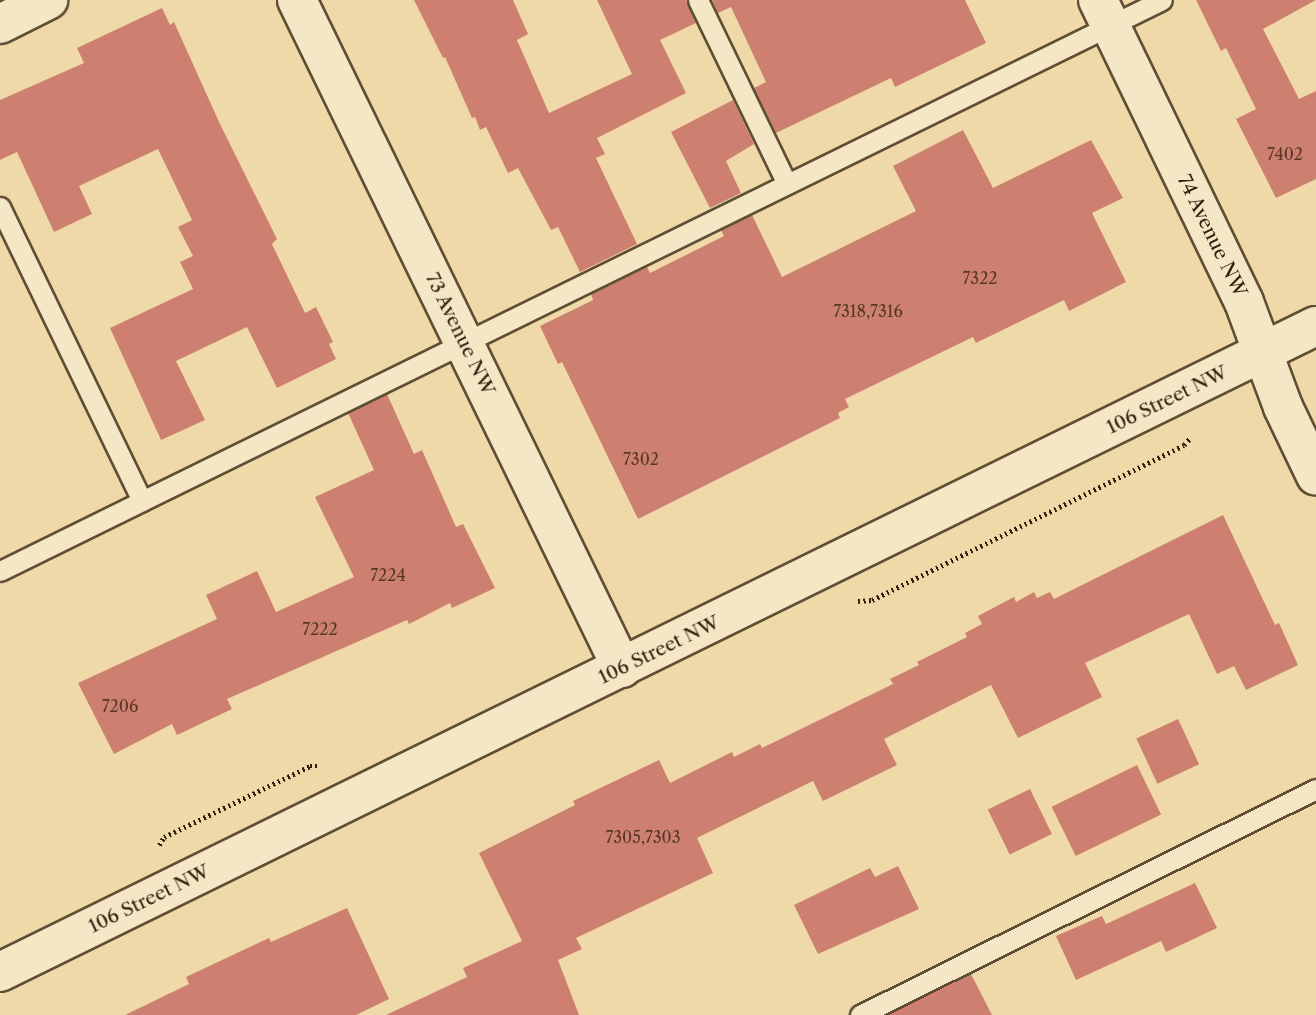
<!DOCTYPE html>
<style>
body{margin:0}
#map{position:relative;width:1316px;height:1015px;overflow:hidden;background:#f0d9a8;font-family:"Libre Caslon Text",serif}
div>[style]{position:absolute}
.building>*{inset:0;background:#ce8070;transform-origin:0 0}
.path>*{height:4.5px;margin-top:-2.25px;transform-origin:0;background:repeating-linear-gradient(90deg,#2f1f0e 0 2px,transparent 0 5.5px)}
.roads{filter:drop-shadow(2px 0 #5f4e34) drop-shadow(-2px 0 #5f4e34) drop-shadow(0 2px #5f4e34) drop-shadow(0 -2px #5f4e34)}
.lane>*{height:19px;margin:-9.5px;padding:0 9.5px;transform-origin:9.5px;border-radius:9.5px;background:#f5e6c6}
.street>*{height:38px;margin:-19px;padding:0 19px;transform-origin:19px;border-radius:19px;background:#f5e6c6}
.secondary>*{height:38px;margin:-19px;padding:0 19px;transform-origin:19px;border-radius:19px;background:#f5e6c6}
span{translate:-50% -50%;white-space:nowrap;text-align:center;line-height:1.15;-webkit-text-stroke:6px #f5e6c6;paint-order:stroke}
.number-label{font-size:16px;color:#573726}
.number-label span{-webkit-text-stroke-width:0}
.street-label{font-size:19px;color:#2f1f0e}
</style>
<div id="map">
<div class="building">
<i style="clip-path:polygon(414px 0,513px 0,528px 34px,517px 40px,549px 113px,632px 74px,597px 0,686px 0,696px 23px,660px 40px,686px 93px,597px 138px,605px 154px,596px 158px,637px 244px,580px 272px,558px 227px,551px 230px,518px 168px,508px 173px,486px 127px,480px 130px,475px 117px,472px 118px,445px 57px,443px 58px)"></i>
<i style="clip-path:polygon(712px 0,965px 0,986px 43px,895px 87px,891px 78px,776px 133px,754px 88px,766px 82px,731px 7px,718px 13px)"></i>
<i style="clip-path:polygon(1196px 0,1316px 0,1263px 29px,1299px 99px,1316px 91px,1316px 179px,1276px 198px,1236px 119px,1256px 109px,1226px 48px,1221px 51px)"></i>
<i style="clip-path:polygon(162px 8px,170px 25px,174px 22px,220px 124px,277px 239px,272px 244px,305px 313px,316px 307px,333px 342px,329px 344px,336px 359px,277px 388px,247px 327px,176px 361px,205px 420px,161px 440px,110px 328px,193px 289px,180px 262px,193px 256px,178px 227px,192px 220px,158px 149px,79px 186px,92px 214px,54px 232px,17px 152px,0 160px,0 100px,84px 63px,77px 48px)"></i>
<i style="clip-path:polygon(733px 100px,754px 144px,726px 161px,741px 193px,710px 208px,671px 132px)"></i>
<i style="clip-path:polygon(963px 130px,993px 188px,1091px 140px,1123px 198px,1092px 213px,1126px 282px,1069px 311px,1064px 300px,976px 343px,973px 337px,845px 399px,849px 407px,838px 413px,840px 418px,638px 519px,562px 362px,558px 364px,540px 326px,593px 300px,591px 294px,647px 267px,650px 273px,724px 236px,721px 230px,752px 215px,782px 277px,916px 211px,893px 166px)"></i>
<i style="clip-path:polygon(387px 394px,414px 454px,422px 450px,456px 527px,463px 524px,495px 588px,452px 608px,450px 603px,409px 624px,407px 620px,227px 699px,232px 709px,177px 735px,172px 724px,114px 754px,78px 683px,217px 619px,206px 595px,257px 571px,276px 612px,354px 577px,315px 497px,374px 470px,348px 413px)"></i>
<i style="clip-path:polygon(1223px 515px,1275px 625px,1279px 623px,1298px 665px,1246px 690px,1234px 666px,1217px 674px,1189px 614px,1085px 663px,1102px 697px,1018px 738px,991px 685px,884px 739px,897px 765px,823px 801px,813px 781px,697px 838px,713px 873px,576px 938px,582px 949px,558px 960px,579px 1015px,386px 1015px,467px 977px,463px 968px,522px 941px,479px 853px,575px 805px,573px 801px,659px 760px,670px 783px,732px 752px,734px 757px,760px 744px,762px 748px,893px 684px,890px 679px,919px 665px,917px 662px,967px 637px,965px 633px,982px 624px,978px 616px,1014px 597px,1016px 602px,1034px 592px,1037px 598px,1050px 592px,1054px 599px)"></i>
<i style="left:1178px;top:719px;width:50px;height:46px;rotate:65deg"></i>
<i style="left:1137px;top:765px;width:55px;height:95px;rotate:64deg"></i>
<i style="left:1030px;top:789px;width:50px;height:47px;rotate:64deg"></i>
<i style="clip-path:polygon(898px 866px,919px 909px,818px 954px,794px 905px,870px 868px,875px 877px)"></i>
<i style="clip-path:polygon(1195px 883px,1217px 928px,1166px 952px,1161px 941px,1076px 980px,1056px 936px,1102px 916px,1106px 924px)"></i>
<i style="clip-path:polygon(347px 908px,389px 999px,356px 1015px,125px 1015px,189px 984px,186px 977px,269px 938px,271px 942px)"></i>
<i style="clip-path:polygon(971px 974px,992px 1015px,888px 1015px)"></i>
</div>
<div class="path">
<i style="left:858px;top:601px;width:14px;rotate:-4deg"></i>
<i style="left:872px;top:600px;width:348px;rotate:-26.4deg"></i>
<i style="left:1184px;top:445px;width:11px;rotate:-49deg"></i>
<i style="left:159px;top:845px;width:9px;rotate:-58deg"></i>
<i style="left:164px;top:837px;width:162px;rotate:-25.9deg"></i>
<i style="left:310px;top:766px;width:9px"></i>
</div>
<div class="roads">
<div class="lane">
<i style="left:698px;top:0;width:204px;rotate:64.2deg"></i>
<i style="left:0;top:207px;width:326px;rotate:64.2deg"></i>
<i style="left:142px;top:501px;width:1136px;rotate:-26.16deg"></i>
<i style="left:0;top:571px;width:158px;rotate:-26.2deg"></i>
<i style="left:860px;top:1015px;width:509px;rotate:-26.36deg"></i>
</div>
<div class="street">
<i style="left:297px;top:0;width:743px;rotate:64.06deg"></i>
<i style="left:1098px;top:0;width:335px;rotate:64.2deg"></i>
<i style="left:1244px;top:302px;width:112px;rotate:69.6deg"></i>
<i style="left:1283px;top:407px;width:76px;rotate:64.4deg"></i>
<i style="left:0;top:24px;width:54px;rotate:-26.6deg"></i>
</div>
<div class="secondary">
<i style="left:0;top:972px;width:1466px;rotate:-26.15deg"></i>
</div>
</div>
<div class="number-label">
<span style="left:1285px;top:154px">7402</span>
<span style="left:980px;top:278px">7322</span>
<span style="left:868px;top:311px">7318,7316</span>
<span style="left:641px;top:459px">7302</span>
<span style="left:388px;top:575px">7224</span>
<span style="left:320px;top:629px">7222</span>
<span style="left:120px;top:706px">7206</span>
<span style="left:643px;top:837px">7305,7303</span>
</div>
<div class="street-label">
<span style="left:1212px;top:236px;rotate:64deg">74 Avenue NW</span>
<span style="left:460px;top:334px;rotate:64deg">73 Avenue NW</span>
<span style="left:1167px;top:400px;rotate:-26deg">106 Street NW</span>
<span style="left:659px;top:650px;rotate:-26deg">106 Street NW</span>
<span style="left:149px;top:899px;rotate:-26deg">106 Street NW</span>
</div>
</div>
